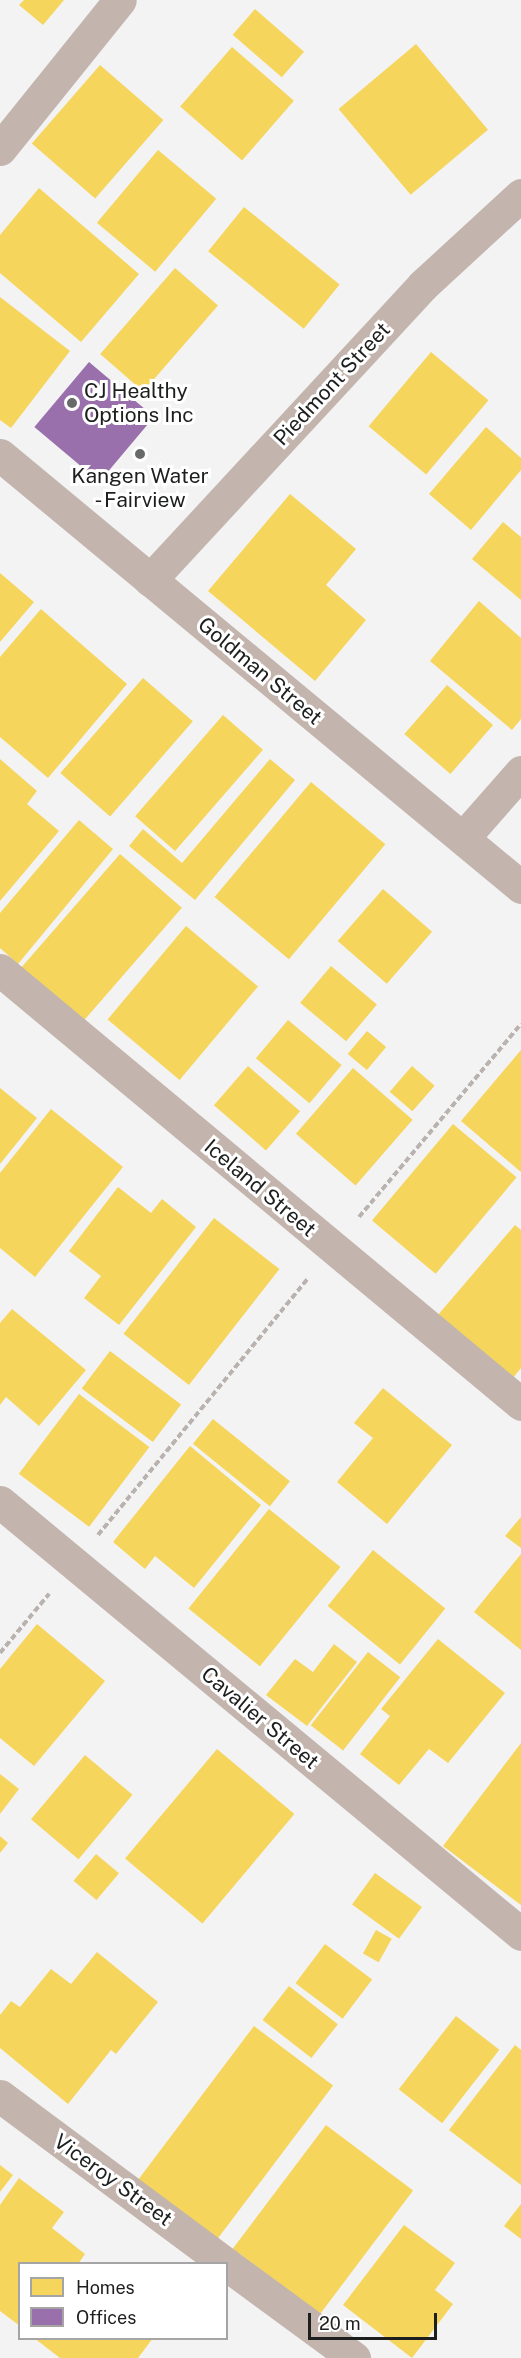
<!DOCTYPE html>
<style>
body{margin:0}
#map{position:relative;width:521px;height:2358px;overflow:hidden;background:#f3f3f4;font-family:"Public Sans",sans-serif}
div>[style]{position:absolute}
.homes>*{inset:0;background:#f6d55c;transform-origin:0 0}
.offices>*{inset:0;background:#9970ab;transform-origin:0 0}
.path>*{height:4px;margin-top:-2px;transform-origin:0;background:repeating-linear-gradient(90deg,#b9b2ae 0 6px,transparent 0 9px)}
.minor>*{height:33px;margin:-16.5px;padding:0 16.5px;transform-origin:16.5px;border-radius:16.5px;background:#c3b5ad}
.dots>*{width:16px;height:16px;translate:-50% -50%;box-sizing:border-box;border:3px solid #fff;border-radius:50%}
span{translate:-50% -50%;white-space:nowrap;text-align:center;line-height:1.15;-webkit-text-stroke:6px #fff;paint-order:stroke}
.street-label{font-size:21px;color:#1d1e1e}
.poi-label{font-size:21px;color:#1d1e1e}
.left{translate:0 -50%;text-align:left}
.legend{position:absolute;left:18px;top:2262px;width:210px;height:78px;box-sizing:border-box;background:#fff;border:2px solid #a5a5a5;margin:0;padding:8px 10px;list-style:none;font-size:18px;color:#1d1e1e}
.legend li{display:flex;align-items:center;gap:12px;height:30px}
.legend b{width:30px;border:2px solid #a5a5a5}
.scale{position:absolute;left:308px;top:2313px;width:129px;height:27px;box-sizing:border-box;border:3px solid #1d1e1e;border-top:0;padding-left:8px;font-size:18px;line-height:21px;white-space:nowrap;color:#1d1e1e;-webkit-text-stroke:4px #fff;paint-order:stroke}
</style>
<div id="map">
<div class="homes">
<i style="clip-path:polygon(24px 0,64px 0,43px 25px,19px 5px)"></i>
<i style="left:255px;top:9px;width:65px;height:34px;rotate:41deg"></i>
<i style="left:416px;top:44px;width:112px;height:101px;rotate:50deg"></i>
<i style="left:232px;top:47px;width:82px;height:79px;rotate:41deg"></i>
<i style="left:100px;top:65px;width:84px;height:104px;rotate:41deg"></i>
<i style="left:158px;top:150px;width:76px;height:95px;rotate:40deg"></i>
<i style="clip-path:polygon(39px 188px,139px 274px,81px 342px,0 273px,0 235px)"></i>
<i style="left:244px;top:207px;width:123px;height:57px;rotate:39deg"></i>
<i style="left:175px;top:268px;width:57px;height:114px;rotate:41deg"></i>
<i style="clip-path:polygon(0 297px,70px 351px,11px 428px,0 420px)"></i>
<i style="left:431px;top:352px;width:75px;height:97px;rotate:40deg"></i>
<i style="clip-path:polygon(486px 427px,521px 458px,521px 470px,471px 530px,429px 494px)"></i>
<i style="clip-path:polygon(290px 494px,356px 549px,326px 585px,366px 620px,315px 681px,208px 591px)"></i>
<i style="clip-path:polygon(503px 522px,521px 537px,521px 600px,472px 559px)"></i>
<i style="clip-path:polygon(0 573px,34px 602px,0 642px)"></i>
<i style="clip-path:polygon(479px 601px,521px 638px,521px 719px,512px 730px,430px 661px)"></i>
<i style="clip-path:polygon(41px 609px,127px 684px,48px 778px,0 737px,0 657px)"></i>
<i style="left:143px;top:678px;width:66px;height:126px;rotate:41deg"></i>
<i style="left:447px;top:685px;width:61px;height:65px;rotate:41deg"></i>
<i style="left:223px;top:715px;width:53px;height:134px;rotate:41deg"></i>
<i style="clip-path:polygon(0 759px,37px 791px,27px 804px,59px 831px,0 901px)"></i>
<i style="clip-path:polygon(270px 759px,295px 780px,195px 900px,129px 846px,143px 829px,182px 863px)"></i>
<i style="left:311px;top:782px;width:97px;height:150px;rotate:40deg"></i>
<i style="clip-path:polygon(79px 820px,113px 849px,18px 964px,0 948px,0 913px)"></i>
<i style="left:120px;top:854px;width:82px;height:152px;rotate:41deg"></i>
<i style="left:383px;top:889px;width:65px;height:69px;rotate:41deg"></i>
<i style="left:186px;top:926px;width:94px;height:122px;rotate:40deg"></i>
<i style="left:331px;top:966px;width:60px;height:48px;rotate:40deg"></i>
<i style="left:288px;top:1020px;width:70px;height:50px;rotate:40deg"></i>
<i style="left:367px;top:1031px;width:25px;height:30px;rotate:40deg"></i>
<i style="clip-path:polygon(521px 1050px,521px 1172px,461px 1121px)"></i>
<i style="left:248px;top:1066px;width:69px;height:52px;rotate:41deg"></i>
<i style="left:412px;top:1066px;width:30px;height:34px;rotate:41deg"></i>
<i style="left:353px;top:1068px;width:79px;height:87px;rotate:41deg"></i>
<i style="clip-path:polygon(0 1088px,37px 1118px,0 1164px)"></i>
<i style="clip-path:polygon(51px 1109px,123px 1167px,35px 1277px,0 1248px,0 1173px)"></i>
<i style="left:453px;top:1124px;width:83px;height:126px;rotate:40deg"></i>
<i style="clip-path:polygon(118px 1187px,151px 1213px,162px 1199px,196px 1227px,119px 1325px,84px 1298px,101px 1276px,69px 1251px)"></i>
<i style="left:214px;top:1218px;width:83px;height:147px;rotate:38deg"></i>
<i style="clip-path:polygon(515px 1225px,521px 1230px,521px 1368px,512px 1379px,437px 1316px)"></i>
<i style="clip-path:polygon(12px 1309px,86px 1370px,39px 1426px,6px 1397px,0 1405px,0 1323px)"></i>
<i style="left:110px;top:1351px;width:89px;height:47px;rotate:37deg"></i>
<i style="clip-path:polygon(383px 1388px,452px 1445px,387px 1524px,337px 1482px,373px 1438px,354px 1423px)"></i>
<i style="left:79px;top:1394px;width:88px;height:100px;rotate:37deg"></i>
<i style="left:213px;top:1419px;width:99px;height:32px;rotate:39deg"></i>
<i style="clip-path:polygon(190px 1446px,261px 1505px,194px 1588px,155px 1556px,145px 1569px,113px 1542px)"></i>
<i style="left:269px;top:1509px;width:92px;height:128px;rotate:39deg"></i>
<i style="clip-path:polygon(521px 1517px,521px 1548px,505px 1536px)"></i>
<i style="left:373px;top:1550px;width:93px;height:72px;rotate:39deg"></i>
<i style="clip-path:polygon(521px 1554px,521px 1650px,474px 1612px)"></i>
<i style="clip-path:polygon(37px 1624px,105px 1681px,34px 1766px,0 1738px,0 1669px)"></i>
<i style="clip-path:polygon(438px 1639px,505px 1693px,448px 1763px,429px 1749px,399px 1785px,360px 1754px,390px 1716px,381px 1709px)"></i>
<i style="clip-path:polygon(334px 1644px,357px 1662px,307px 1726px,266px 1695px,295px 1659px,313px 1672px)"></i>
<i style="left:368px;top:1652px;width:41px;height:93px;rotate:38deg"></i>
<i style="clip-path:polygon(521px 1743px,521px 1905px,443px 1846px)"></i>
<i style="left:217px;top:1749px;width:101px;height:143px;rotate:40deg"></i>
<i style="left:85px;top:1755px;width:62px;height:84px;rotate:40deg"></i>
<i style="clip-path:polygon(0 1774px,19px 1789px,0 1814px)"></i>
<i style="clip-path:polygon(0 1836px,8px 1843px,0 1853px)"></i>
<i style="left:96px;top:1854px;width:30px;height:35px;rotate:40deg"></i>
<i style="left:375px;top:1873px;width:58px;height:39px;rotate:36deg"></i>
<i style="left:376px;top:1930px;width:18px;height:27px;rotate:29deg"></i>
<i style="left:325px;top:1944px;width:59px;height:49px;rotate:37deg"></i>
<i style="clip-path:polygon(97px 1952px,158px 2002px,116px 2054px,111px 2050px,68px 2104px,0 2048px,0 2015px,11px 2001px,20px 2007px,51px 1969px,71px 1984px)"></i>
<i style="left:289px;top:1986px;width:62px;height:43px;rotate:38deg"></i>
<i style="left:456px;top:2016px;width:55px;height:93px;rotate:38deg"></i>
<i style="left:254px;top:2026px;width:99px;height:194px;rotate:37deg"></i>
<i style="clip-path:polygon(515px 2045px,521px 2050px,521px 2185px,449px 2130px)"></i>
<i style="left:326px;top:2125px;width:109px;height:155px;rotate:37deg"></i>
<i style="clip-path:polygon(0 2165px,13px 2175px,0 2192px)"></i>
<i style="clip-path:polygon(19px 2178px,64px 2212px,52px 2228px,85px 2254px,78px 2264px,20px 2264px,20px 2326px,0 2311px,0 2205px)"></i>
<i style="clip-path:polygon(521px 2204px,521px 2239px,504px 2226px)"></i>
<i style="clip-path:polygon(404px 2225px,455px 2263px,435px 2290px,453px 2304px,412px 2358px,343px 2305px)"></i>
<i style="clip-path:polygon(34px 2338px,153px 2338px,138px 2358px,60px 2358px)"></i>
</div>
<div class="offices">
<i style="left:89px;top:362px;width:85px;height:85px;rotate:40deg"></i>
</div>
<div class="path">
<i style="left:359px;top:1217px;width:252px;rotate:-50deg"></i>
<i style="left:98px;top:1535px;width:332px;rotate:-50.7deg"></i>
<i style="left:0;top:1653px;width:77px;rotate:-50.3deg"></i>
</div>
<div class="minor">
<i style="left:0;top:149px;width:191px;rotate:-51.2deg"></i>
<i style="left:0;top:455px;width:677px;rotate:39.66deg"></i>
<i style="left:150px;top:580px;width:402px;rotate:-47.2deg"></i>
<i style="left:423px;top:285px;width:133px;rotate:-42.6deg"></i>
<i style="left:463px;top:838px;width:88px;rotate:-48.7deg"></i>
<i style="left:0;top:970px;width:678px;rotate:39.79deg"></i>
<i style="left:0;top:1502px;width:677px;rotate:39.66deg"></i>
<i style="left:0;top:2096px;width:282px;rotate:36.6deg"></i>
<i style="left:226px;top:2264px;width:159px;rotate:36.3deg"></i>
</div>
<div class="dots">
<i style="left:72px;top:403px;background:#686969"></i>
<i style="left:140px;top:454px;background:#686969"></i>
</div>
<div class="street-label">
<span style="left:332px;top:384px;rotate:-47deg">Piedmont Street</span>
<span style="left:260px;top:671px;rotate:40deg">Goldman Street</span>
<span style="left:260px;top:1188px;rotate:40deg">Iceland Street</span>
<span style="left:260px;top:1718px;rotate:40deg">Cavalier Street</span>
<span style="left:113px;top:2180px;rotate:36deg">Viceroy Street</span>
</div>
<div class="poi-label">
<span class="left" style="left:84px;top:403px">CJ Healthy<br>Options Inc</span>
<span style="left:140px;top:488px">Kangen Water<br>- Fairview</span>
</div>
<ul class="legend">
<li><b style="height:16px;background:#f6d55c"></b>Homes</li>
<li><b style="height:16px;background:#9970ab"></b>Offices</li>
</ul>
<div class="scale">20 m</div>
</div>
